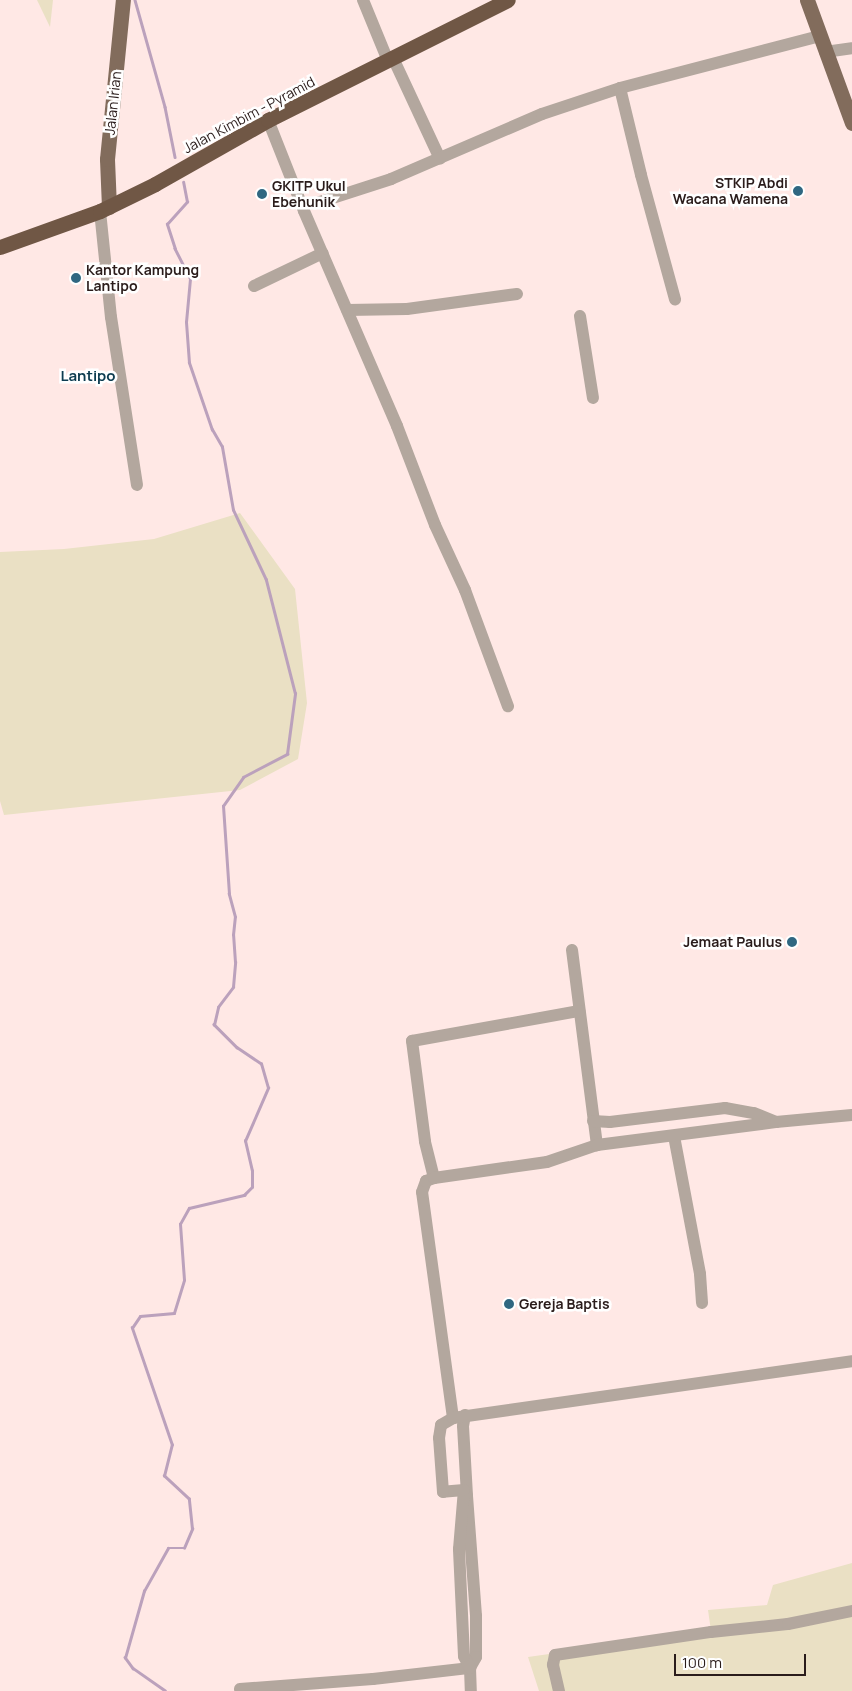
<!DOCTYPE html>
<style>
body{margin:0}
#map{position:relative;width:852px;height:1691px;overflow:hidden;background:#ffe8e5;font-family:Manrope,sans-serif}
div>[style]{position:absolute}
.green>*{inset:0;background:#eae0c4}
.stream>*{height:2.5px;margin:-1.25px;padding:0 1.25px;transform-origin:1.25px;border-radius:1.25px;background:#bba1bc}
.minor>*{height:12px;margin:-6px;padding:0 6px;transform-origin:6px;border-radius:6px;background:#b3a79e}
.major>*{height:15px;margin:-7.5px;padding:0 7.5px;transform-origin:7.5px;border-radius:7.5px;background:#826c5c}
.highway>*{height:15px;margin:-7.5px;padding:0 7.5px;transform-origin:7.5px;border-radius:7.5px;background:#705745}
.dots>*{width:14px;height:14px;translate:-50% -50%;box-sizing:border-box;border:2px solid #fff;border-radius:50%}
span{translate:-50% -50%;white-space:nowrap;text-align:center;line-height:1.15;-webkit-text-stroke:5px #fff;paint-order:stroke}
.street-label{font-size:14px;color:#2a1c1b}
.poi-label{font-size:14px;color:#2a1c1b;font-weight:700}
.right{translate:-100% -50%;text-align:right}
.left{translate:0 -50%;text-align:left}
.neighbourhood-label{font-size:15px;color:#0d3c50;font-weight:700}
.scale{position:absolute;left:674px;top:1654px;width:132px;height:22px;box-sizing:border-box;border:2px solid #2a1c1b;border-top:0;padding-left:6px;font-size:15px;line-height:18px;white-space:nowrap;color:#2a1c1b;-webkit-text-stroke:4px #fff;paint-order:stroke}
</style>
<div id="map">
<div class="green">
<i style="clip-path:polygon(37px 0,53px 0,50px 27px)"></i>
<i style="clip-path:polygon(240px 513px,295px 589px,307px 703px,298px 759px,240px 790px,4px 815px,0 801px,0 552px,64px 549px,154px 539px)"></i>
<i style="clip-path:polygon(852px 1563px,852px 1691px,539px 1691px,528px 1657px,711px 1631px,708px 1610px,767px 1605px,773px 1585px)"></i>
</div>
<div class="stream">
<i style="left:135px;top:0;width:111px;rotate:74.3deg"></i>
<i style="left:165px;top:107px;width:51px;rotate:78.7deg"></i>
<i style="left:165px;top:1691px;width:39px;rotate:-145deg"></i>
<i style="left:133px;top:1669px;width:14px;rotate:-126deg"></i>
<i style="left:125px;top:1658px;width:70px;rotate:-74.2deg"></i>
<i style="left:144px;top:1591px;width:49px;rotate:-60.8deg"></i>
<i style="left:168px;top:1548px;width:16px"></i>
<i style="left:184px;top:1548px;width:21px;rotate:-67deg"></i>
<i style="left:192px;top:1529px;width:30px;rotate:-96deg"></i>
<i style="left:189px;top:1499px;width:34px;rotate:-137deg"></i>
<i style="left:164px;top:1476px;width:32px;rotate:-76deg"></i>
<i style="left:172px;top:1445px;width:124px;rotate:-108.9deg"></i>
<i style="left:132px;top:1328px;width:14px;rotate:-56deg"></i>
<i style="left:140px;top:1316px;width:34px;rotate:-5deg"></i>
<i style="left:174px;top:1313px;width:34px;rotate:-73deg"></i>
<i style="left:184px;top:1280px;width:56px;rotate:-94.1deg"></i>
<i style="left:180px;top:1224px;width:18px;rotate:-61deg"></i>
<i style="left:189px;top:1208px;width:57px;rotate:-13.3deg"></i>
<i style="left:244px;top:1195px;width:11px;rotate:-45deg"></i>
<i style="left:252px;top:1187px;width:16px;rotate:-90deg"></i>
<i style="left:252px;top:1171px;width:31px;rotate:-103deg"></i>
<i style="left:245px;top:1141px;width:58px;rotate:-66.5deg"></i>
<i style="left:268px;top:1088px;width:25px;rotate:-106deg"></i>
<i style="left:261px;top:1064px;width:29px;rotate:-146deg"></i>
<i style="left:237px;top:1048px;width:33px;rotate:-135deg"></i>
<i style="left:214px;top:1025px;width:18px;rotate:-77deg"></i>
<i style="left:218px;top:1007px;width:25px;rotate:-53deg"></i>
<i style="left:233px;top:987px;width:25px;rotate:-85deg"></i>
<i style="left:235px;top:962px;width:27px;rotate:-94deg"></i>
<i style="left:233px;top:935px;width:18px;rotate:-84deg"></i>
<i style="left:235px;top:917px;width:24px;rotate:-105deg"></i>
<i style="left:229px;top:894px;width:88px;rotate:-93.9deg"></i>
<i style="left:223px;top:806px;width:35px;rotate:-55deg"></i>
<i style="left:243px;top:777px;width:50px;rotate:-27.6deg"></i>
<i style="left:287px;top:754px;width:61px;rotate:-82.4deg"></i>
<i style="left:295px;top:694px;width:118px;rotate:-104.3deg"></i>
<i style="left:266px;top:580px;width:77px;rotate:-115.2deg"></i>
<i style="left:233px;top:510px;width:64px;rotate:-99.9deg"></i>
<i style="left:222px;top:447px;width:20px;rotate:-120deg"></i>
<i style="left:212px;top:430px;width:71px;rotate:-108.9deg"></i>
<i style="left:189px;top:363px;width:41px;rotate:-94.2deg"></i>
<i style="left:186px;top:322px;width:43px;rotate:-84.7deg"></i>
<i style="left:190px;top:279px;width:34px;rotate:-117deg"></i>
<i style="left:175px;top:249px;width:26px;rotate:-108deg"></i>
<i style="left:167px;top:224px;width:30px;rotate:-48deg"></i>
<i style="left:187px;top:202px;width:20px;rotate:-101deg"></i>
</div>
<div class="minor">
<i style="left:363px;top:0;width:66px;rotate:67.7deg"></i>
<i style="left:825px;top:52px;width:27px;rotate:-8deg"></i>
<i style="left:393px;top:58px;width:111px;rotate:65deg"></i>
<i style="left:620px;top:88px;width:89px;rotate:76.4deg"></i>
<i style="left:641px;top:175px;width:129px;rotate:74.7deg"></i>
<i style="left:268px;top:120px;width:98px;rotate:68.4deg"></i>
<i style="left:304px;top:211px;width:234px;rotate:66.6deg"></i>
<i style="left:397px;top:426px;width:106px;rotate:69deg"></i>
<i style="left:435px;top:525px;width:72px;rotate:65.2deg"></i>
<i style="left:465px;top:590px;width:124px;rotate:69.7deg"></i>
<i style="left:320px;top:202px;width:75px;rotate:-17.9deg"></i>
<i style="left:391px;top:179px;width:164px;rotate:-23.3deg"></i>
<i style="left:542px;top:114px;width:82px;rotate:-18.4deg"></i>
<i style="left:620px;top:88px;width:207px;rotate:-14.6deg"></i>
<i style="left:100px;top:211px;width:107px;rotate:84.1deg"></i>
<i style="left:111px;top:317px;width:170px;rotate:81.2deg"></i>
<i style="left:254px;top:286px;width:76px;rotate:-25.6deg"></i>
<i style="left:347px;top:310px;width:60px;rotate:-1deg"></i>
<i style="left:407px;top:309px;width:111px;rotate:-7.8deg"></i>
<i style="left:580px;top:316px;width:83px;rotate:81deg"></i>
<i style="left:572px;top:950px;width:197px;rotate:82.7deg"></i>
<i style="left:593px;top:1121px;width:17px;rotate:3deg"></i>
<i style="left:610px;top:1122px;width:116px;rotate:-6.9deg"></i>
<i style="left:725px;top:1108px;width:29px;rotate:10deg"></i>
<i style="left:754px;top:1113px;width:24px;rotate:22deg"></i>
<i style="left:674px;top:1136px;width:140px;rotate:79.3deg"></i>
<i style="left:700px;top:1274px;width:29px;rotate:86deg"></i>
<i style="left:434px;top:1178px;width:38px;rotate:-104deg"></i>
<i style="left:425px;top:1141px;width:101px;rotate:-97.4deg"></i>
<i style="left:412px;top:1041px;width:170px;rotate:-10.2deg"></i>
<i style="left:465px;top:1415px;width:11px;rotate:100deg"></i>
<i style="left:463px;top:1426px;width:70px;rotate:86.7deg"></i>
<i style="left:467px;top:1496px;width:120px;rotate:85.7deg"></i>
<i style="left:476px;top:1616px;width:41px;rotate:90deg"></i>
<i style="left:476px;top:1657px;width:13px;rotate:119deg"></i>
<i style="left:470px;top:1668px;width:23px;rotate:88deg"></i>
<i style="left:453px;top:1418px;width:228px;rotate:-97.8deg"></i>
<i style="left:422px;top:1192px;width:12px;rotate:-70deg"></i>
<i style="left:426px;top:1181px;width:9px;rotate:-21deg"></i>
<i style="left:434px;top:1178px;width:114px;rotate:-8.1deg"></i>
<i style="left:547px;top:1162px;width:53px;rotate:-18.8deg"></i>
<i style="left:597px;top:1145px;width:180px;rotate:-7.3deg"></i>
<i style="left:776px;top:1122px;width:76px;rotate:-5.3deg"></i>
<i style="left:240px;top:1689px;width:133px;rotate:-4.3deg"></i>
<i style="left:373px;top:1679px;width:98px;rotate:-6.5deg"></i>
<i style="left:470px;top:1668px;width:13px;rotate:-117deg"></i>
<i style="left:464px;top:1656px;width:107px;rotate:-92.7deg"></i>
<i style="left:459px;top:1549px;width:59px;rotate:-85.2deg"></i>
<i style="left:464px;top:1490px;width:21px;rotate:175deg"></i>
<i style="left:443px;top:1492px;width:54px;rotate:-94.2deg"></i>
<i style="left:439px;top:1438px;width:13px;rotate:-81deg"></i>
<i style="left:441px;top:1425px;width:14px;rotate:-30deg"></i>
<i style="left:453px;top:1418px;width:403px;rotate:-8.1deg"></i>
<i style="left:559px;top:1691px;width:27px;rotate:-103deg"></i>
<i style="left:553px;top:1665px;width:10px;rotate:-79deg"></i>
<i style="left:555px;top:1655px;width:158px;rotate:-8.4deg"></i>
<i style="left:711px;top:1632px;width:77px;rotate:-5.9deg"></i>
<i style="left:788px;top:1624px;width:65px;rotate:-11.5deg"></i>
</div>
<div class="major">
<i style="left:807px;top:0;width:131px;rotate:69.9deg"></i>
<i style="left:109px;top:207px;width:48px;rotate:-92.4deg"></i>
<i style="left:107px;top:159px;width:160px;rotate:-84.3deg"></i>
</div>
<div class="highway">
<i style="left:0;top:247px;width:106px;rotate:-19.8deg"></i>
<i style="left:100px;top:211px;width:61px;rotate:-26.1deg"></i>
<i style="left:155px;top:184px;width:130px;rotate:-29.5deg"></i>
<i style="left:268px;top:120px;width:268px;rotate:-26.6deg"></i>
</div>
<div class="dots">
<i style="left:798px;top:191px;background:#306781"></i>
<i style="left:262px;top:194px;background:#306781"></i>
<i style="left:76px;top:278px;background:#306781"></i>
<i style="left:792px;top:942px;background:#306781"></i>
<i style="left:509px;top:1304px;background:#306781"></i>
</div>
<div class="street-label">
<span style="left:113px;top:103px;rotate:-84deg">Jalan Irian</span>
<span style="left:249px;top:115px;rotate:-28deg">Jalan Kimbim - Pyramid</span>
</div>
<div class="poi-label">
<span class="right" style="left:788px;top:191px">STKIP Abdi<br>Wacana Wamena</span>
<span class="left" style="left:272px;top:194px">GKITP Ukul<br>Ebehunik</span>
<span class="left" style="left:86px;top:278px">Kantor Kampung<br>Lantipo</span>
<span class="right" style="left:782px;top:942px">Jemaat Paulus</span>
<span class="left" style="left:519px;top:1304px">Gereja Baptis</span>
</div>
<div class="neighbourhood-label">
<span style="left:88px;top:376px">Lantipo</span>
</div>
<div class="scale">100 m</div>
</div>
